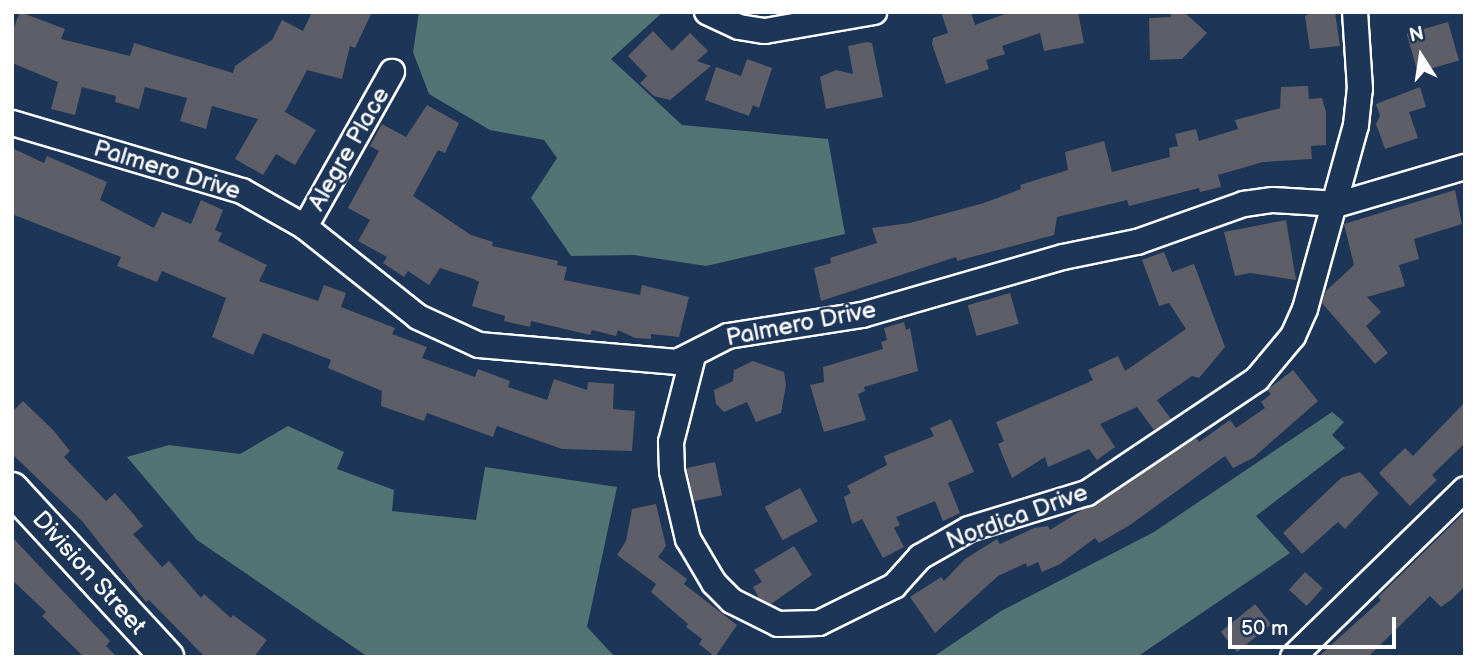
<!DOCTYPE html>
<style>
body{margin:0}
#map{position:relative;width:1477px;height:669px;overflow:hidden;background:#1d3557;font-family:"Balsamiq Sans",sans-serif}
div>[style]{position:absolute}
.green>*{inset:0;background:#527475}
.building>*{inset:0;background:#5d5e67;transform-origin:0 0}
.roads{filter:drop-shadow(2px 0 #fff) drop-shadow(-2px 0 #fff) drop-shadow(0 2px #fff) drop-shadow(0 -2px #fff)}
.minor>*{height:24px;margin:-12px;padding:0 12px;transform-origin:12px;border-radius:12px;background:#1d3557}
.tertiary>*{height:32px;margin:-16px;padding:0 16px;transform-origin:16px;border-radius:16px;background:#1d3557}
span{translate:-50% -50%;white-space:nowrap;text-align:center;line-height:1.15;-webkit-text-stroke:5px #1d3557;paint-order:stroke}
.street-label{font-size:24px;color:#fff}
.frame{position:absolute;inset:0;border:14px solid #fff;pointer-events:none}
.north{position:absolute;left:1386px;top:21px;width:70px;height:70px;-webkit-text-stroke:5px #1d3557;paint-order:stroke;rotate:348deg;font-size:19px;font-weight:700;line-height:28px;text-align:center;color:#fff}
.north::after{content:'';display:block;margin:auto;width:24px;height:32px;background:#fff;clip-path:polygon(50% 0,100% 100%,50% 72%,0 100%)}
.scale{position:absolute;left:1228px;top:617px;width:168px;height:32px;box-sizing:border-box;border:4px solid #fff;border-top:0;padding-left:9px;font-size:21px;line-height:24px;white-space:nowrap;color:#fff;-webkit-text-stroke:5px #1d3557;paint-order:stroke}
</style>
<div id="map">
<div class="green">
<i style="clip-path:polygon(419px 12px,663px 12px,611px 59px,682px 125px,828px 139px,845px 234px,706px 266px,634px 255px,571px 256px,531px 198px,557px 158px,544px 140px,490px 130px,429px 94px,413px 52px)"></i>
<i style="clip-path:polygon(1332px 412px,1344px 422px,1332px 435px,1345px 448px,1256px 516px,1290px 553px,1137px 657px,933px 657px,1001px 611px,1154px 532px)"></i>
<i style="clip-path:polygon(288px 426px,344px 452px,337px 469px,394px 490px,392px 511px,476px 520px,485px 467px,617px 487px,587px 627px,615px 657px,368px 657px,197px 540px,127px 457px,169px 445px,240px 454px)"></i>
</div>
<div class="building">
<i style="clip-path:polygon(20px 12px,65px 29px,61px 39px,130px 56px,134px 43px,233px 73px,235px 66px,272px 40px,282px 20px,303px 31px,312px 12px,372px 12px,355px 48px,350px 46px,342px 79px,307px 70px,285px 112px,316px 130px,295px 165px,276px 154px,263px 175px,235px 159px,258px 119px,212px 106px,206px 129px,180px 121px,187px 98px,145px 87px,139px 109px,115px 102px,116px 96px,82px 87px,75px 115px,51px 109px,58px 82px,12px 63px,12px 32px)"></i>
<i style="clip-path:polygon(941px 12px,971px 12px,975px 25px,1010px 12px,1078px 12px,1084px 43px,1044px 51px,1040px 33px,1002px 46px,1005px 54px,986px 60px,989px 69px,946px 84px,932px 44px,933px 38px,948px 33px)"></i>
<i style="clip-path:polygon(1171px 12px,1184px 12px,1207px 33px,1182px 59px,1150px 60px,1149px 18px,1171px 17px)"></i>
<i style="clip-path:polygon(1313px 12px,1335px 12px,1340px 46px,1310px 49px,1305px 16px)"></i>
<i style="left:1448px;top:22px;width:40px;height:43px;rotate:74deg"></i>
<i style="clip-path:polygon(653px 31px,672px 51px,690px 33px,708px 51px,697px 61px,711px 66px,670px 100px,654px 96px,640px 83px,647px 76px,628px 56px)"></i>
<i style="clip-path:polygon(867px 42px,872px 43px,883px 97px,826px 109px,820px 77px,836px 70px,853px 74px,848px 46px)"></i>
<i style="clip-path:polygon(747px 59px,772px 68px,759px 108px,753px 105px,749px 116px,705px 100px,716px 67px,741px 76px)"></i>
<i style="clip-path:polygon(1308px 86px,1309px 99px,1322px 98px,1326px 112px,1326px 145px,1311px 146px,1312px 159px,1263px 162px,1218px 175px,1221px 187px,1200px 192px,1199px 188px,1129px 206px,1127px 200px,1057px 217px,1054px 235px,957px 261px,956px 257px,821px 301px,814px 268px,831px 263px,830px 258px,877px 243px,872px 228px,910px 223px,984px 203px,1021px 189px,1020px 185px,1068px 170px,1065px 152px,1104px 141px,1112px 172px,1170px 157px,1169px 148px,1178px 146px,1175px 134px,1196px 129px,1199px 141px,1238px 129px,1235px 120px,1280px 108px,1281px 87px)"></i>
<i style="clip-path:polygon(1420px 87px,1426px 107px,1409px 112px,1418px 138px,1385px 149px,1376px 124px,1380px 116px,1376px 104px)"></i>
<i style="clip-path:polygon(427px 105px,459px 123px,445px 153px,438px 150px,413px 196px,471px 235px,493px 242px,492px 246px,558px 261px,557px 265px,567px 267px,564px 280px,640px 295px,642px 285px,689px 297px,679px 337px,651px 334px,651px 339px,635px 338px,618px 330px,616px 336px,592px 330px,590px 335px,531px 321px,530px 327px,504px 321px,505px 316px,472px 306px,479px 282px,474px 279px,440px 268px,429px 285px,408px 271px,404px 277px,383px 263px,387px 257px,358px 241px,370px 220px,348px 208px,379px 151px,370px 146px,382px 124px,406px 137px)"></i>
<i style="clip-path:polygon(12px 148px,44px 163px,47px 156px,107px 182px,100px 200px,154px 228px,162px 212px,191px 224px,201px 200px,223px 210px,215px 230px,222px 233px,218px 241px,267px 265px,259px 281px,318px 301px,324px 285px,346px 293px,341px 307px,395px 328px,392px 334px,427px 347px,422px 358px,475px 377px,478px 369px,510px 381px,508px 387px,547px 400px,554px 379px,587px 390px,588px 382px,614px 384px,613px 409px,635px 411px,632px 451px,562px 449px,497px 426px,493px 437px,427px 413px,424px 421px,381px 406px,382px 391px,328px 368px,331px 360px,263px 333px,253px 355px,212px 337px,226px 298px,162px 271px,157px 282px,117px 266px,121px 257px,12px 214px)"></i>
<i style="clip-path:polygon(1455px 190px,1462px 224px,1414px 239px,1419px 259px,1399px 265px,1405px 286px,1367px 297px,1381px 312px,1366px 326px,1388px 353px,1375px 364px,1322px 303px,1326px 291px,1354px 265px,1344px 224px)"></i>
<i style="clip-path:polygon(1286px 220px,1296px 280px,1250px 273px,1235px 276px,1224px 232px)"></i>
<i style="clip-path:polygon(1164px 252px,1172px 272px,1194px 264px,1225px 347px,1199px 378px,1192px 376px,1157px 400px,1171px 419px,1154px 430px,1137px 407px,1100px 424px,1115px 447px,1097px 460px,1089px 449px,1048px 467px,1045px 457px,1012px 478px,998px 444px,1004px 441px,996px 422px,1087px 383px,1093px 380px,1088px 370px,1118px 356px,1125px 371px,1186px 329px,1169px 303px,1159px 306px,1142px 260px)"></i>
<i style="left:1010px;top:293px;width:32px;height:44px;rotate:74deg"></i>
<i style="clip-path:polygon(904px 322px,906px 330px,910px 328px,918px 371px,864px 387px,865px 391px,858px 394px,866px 420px,824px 432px,810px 385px,824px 382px,823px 367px,883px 349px,881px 342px,887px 340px,884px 328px)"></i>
<i style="clip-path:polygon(753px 361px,784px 372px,786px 385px,781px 413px,756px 422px,747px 402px,724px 412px,716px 404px,714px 390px,733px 381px,734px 370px)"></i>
<i style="clip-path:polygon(1293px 370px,1318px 401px,1253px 458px,1233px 468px,1225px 456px,1130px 525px,1099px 543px,1095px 538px,1060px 564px,1042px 572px,1038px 562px,1027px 567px,1026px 563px,998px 576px,935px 633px,910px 597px,941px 577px,944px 581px,965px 559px,997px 539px,1000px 544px,1034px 528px,1048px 526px,1050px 530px,1196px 438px,1199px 442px,1230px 420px,1236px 428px,1265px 408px,1261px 402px,1271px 394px,1267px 390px)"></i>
<i style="clip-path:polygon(23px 401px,54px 431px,70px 451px,64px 457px,106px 501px,115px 493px,130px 510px,143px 526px,133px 534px,162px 567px,169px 561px,201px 598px,204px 594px,231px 618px,233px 615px,267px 640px,254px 657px,205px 657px,149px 600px,146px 602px,82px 521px,12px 454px,12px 412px)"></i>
<i style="clip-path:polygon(1465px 402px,1465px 443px,1432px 475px,1437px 480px,1410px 506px,1379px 473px,1405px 448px,1413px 456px)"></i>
<i style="clip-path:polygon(951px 419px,974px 472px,948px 483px,960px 513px,943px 521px,935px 501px,896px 517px,900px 525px,894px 528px,904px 547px,883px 558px,862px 519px,852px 524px,844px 497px,851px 493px,847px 486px,887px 465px,884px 456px,934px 436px,930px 428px)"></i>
<i style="left:715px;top:462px;width:34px;height:29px;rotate:78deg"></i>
<i style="clip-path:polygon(1360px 472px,1379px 493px,1345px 529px,1338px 522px,1302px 554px,1283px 533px,1341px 478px)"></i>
<i style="left:800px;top:488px;width:38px;height:40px;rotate:62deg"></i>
<i style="clip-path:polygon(656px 504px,666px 546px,658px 557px,687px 579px,684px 584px,737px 625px,715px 657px,699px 644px,702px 639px,686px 627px,688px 624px,651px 592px,656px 584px,617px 555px,626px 541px,632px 509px)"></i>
<i style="clip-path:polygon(1465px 512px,1465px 586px,1452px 599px,1441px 607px,1430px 596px,1368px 657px,1318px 657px,1381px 600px,1378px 597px)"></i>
<i style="clip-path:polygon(12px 537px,110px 641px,106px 646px,117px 657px,84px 657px,42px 616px,46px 612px,12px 580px)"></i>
<i style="clip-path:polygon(794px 546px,812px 575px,771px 604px,759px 598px,753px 587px,762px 582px,754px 570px)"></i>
<i style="left:1305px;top:572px;width:24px;height:24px;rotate:42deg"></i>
<i style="left:1255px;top:604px;width:26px;height:44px;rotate:51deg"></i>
</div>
<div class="roads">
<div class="minor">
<i style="left:707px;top:12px;width:35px;rotate:25deg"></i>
<i style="left:739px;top:27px;width:26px;rotate:9deg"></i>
<i style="left:765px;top:31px;width:111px;rotate:-9.9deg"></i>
<i style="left:12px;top:123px;width:240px;rotate:16.5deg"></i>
<i style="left:242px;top:191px;width:73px;rotate:29.7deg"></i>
<i style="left:305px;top:227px;width:144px;rotate:38.5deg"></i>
<i style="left:418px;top:317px;width:67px;rotate:24.7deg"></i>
<i style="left:479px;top:345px;width:199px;rotate:4.9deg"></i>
<i style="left:677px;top:362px;width:57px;rotate:-27deg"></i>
<i style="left:728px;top:336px;width:136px;rotate:-8.9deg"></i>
<i style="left:862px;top:315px;width:209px;rotate:-16.1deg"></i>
<i style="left:1063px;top:257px;width:76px;rotate:-11.5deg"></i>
<i style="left:1137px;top:242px;width:114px;rotate:-19.6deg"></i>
<i style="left:1244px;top:204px;width:29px;rotate:-8deg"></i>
<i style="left:1273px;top:200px;width:66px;rotate:3.5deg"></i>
<i style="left:1339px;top:204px;width:131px;rotate:-16.4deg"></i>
<i style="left:305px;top:227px;width:178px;rotate:-60.7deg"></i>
<i style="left:693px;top:356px;width:89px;rotate:104.3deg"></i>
<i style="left:671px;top:442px;width:29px;rotate:88deg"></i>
<i style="left:672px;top:471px;width:70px;rotate:76.8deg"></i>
<i style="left:688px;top:539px;width:51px;rotate:59.4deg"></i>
<i style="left:714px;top:583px;width:25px;rotate:45deg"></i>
<i style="left:732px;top:601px;width:51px;rotate:26.6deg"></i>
<i style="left:778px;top:624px;width:41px;rotate:-1.4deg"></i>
<i style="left:819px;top:623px;width:84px;rotate:-26.3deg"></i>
<i style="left:894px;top:586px;width:39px;rotate:-48deg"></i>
<i style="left:920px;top:557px;width:56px;rotate:-29.7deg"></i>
<i style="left:969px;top:529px;width:123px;rotate:-17deg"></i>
<i style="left:1087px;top:493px;width:205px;rotate:-33.8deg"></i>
<i style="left:1257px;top:379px;width:56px;rotate:-50.1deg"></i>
<i style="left:1293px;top:336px;width:30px;rotate:-66deg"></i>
<i style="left:1305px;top:309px;width:191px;rotate:-74.5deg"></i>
<i style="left:1356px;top:125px;width:36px;rotate:-84deg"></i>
<i style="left:1360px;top:89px;width:77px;rotate:-93.7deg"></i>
<i style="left:1293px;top:657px;width:240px;rotate:-44.3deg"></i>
</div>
<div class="tertiary">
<i style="left:12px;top:489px;width:229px;rotate:47.3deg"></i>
</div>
</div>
<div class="street-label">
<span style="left:349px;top:149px;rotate:-60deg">Alegre Place</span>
<span style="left:167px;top:170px;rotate:17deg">Palmero Drive</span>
<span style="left:801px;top:324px;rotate:-11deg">Palmero Drive</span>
<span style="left:1017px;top:517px;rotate:-20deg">Nordica Drive</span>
<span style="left:89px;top:573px;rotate:48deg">Division Street</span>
</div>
<div class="frame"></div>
<div class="north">N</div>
<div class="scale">50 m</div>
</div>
